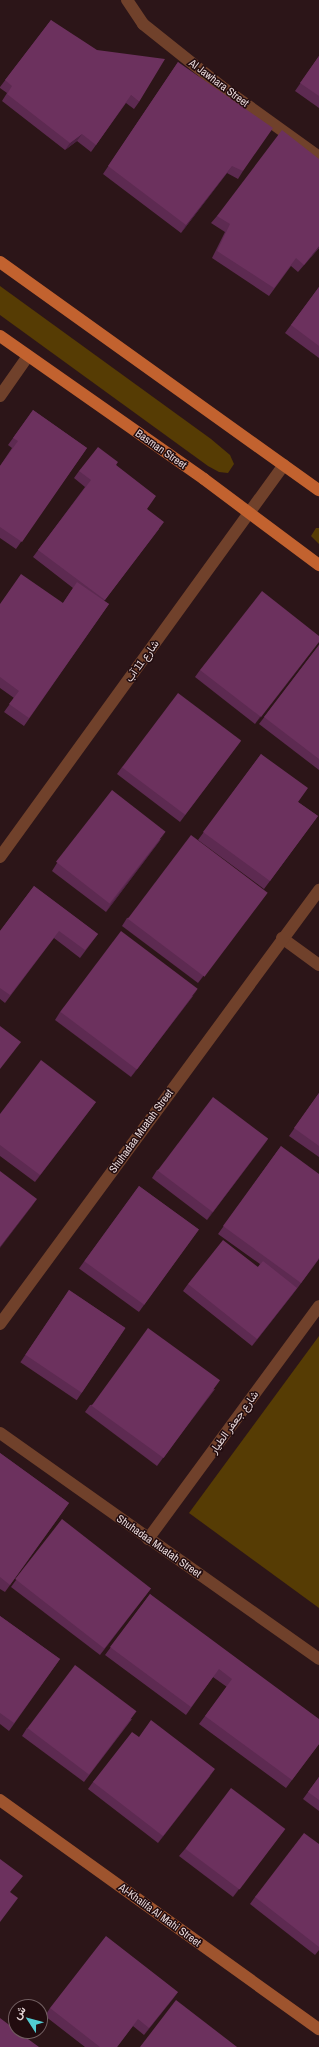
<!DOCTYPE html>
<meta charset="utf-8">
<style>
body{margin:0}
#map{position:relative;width:319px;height:2047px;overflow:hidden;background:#2c1518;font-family:"Archivo Narrow",Vazirmatn,sans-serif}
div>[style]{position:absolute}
.green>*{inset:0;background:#563c04}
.street>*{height:12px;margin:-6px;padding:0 6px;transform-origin:6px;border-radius:6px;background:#70412b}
.secondary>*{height:12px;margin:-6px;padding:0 6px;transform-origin:6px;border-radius:6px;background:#9e542e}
.primary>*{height:12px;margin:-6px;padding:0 6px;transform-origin:6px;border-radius:6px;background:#c2622f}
.wall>*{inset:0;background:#5d2a51;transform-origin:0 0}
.shaded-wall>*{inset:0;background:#4c2242}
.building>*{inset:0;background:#6c315e;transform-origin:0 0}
span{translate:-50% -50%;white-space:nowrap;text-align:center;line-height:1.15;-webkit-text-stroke:3px #220c0f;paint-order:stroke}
.street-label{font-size:11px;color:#e8d8d9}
.north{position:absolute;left:8px;top:1999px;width:40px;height:40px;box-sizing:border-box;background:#220c0f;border:1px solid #715e60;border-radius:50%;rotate:306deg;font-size:11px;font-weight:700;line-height:16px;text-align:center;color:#e8d8d9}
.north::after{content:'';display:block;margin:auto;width:14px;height:18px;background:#51ccd2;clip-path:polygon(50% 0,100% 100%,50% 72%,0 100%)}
</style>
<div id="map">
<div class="green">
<i style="clip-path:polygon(0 286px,211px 439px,230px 455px,234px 464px,228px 473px,219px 472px,208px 466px,0 315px)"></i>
<i style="clip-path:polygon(316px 528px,319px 528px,319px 544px,311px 536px)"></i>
<i style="clip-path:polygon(319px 1336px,319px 1608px,189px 1513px)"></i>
</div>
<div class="street">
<i style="left:127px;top:0;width:29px;rotate:56deg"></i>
<i style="left:143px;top:24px;width:101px;rotate:38.6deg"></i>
<i style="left:222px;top:87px;width:120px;rotate:35.8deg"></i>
<i style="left:0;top:396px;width:49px;rotate:-55deg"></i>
<i style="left:0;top:857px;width:484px;rotate:-54.1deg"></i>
<i style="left:282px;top:938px;width:46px;rotate:36.1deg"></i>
<i style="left:0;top:1324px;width:539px;rotate:-53.68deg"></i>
<i style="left:0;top:1433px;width:391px;rotate:35.3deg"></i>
<i style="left:148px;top:1539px;width:289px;rotate:-53.7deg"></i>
</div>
<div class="secondary">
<i style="left:0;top:1800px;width:393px;rotate:35.7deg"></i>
</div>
<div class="primary">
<i style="left:0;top:262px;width:392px;rotate:35.6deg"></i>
<i style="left:0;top:336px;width:249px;rotate:35deg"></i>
<i style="left:204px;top:479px;width:144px;rotate:36.8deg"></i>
</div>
<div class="wall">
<i style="clip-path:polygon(51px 20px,139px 102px,134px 109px,126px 103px,91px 152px,77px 141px,65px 150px,2px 101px,7px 93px,0 88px,0 87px)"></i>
<i style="clip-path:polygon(319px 56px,319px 108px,295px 91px)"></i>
<i style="clip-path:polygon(178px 62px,243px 171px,238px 179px,227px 173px,181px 233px,103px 174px)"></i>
<i style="clip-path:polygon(319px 159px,319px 248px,298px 272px,291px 266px,269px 296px,212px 258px,225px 232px,211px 223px,217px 216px)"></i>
<i style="clip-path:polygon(319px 287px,319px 358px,285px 333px)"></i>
<i style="clip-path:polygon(33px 410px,87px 448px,16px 549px,0 538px,0 466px,12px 448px,8px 445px)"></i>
<i style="clip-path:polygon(116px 465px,147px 509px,159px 529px,104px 601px,109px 604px,24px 726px,4px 712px,14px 698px,0 688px,0 604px,63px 603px,73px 588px,33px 557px,85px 487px,74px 478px,79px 471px)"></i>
<i style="clip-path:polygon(319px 636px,255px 724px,195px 677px,200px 670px)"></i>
<i style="clip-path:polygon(319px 645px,319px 770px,259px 724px)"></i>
<i style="clip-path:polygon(241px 741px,180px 822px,117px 774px,122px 767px)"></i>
<i style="clip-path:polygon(261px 754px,298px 802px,318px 816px,264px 889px,198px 840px)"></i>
<i style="clip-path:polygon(161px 839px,106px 912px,52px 871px,57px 863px)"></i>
<i style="clip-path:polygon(34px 886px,98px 934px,80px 958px,54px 938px,5px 1003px,0 999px,0 931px)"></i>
<i style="clip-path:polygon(267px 893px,198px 983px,122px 926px,127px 918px)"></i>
<i style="clip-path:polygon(193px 996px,131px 1077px,55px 1020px,60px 1012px)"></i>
<i style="clip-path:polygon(319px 1093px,319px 1157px,289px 1136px)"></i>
<i style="clip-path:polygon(96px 1102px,35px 1182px,0 1156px,0 1114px)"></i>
<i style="clip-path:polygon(268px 1139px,207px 1220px,152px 1178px,157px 1170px)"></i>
<i style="clip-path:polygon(281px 1146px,319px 1259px,296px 1290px,252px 1346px,183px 1291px,188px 1284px,258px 1267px,260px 1264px,218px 1234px)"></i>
<i style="left:139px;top:1186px;width:74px;height:102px;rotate:36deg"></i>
<i style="left:69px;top:1290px;width:68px;height:87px;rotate:34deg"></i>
<i style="clip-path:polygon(215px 1389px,157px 1466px,85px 1412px,90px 1405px)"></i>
<i style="clip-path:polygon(0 1453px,69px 1503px,5px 1592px,0 1589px)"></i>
<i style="clip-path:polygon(16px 1580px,151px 1588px,100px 1655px,11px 1587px)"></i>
<i style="clip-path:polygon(150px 1594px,319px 1744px,286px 1788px,199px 1724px,227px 1687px,213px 1677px,186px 1715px,105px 1655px)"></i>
<i style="clip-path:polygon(0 1616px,60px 1659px,9px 1731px,0 1724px)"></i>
<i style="clip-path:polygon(132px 1719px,84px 1782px,22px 1736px,27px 1728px)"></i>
<i style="clip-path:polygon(139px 1737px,210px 1776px,158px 1843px,88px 1789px,93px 1782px)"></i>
<i style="clip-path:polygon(319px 1777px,319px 1811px,303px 1799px)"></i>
<i style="clip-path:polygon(285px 1829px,233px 1897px,179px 1856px,185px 1849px)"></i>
<i style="clip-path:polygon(319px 1844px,319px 1950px,315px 1955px,250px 1904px,255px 1897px)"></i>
<i style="clip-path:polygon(178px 1992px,144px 2035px,133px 2026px,117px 2047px,85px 2047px,45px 2016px,50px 2008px)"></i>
</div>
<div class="shaded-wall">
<i style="clip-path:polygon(82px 134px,77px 141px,65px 150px,70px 143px)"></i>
<i style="clip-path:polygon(232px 166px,227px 173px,181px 233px,186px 225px)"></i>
<i style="clip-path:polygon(319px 246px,319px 248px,298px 272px,304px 265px)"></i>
<i style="clip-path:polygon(319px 643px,255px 724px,261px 717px)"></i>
<i style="clip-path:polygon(166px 832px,161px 839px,106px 912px,111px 904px)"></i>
<i style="clip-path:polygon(267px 893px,261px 900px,198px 983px,203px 976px)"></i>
<i style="clip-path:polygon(198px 989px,193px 996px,131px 1077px,136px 1070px)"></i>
<i style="clip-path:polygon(96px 1102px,90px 1110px,35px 1182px,40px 1175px)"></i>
<i style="clip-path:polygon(268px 1139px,263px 1146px,207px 1220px,212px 1212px)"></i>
<i style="clip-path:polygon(37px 1199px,32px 1206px,0 1248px,0 1247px)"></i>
<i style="clip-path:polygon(297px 1288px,292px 1295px,252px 1346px,257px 1339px)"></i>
<i style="clip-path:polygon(151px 1588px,146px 1595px,100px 1655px,105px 1648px)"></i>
<i style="clip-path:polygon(215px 1769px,210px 1776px,158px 1843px,163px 1836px)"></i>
<i style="clip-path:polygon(285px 1829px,279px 1836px,233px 1897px,238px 1890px)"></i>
<i style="clip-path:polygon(178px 1992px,173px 1999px,144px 2035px,149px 2028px)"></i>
</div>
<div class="building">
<i style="clip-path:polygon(51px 20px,97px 50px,165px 59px,139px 102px,131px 95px,96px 145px,82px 134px,70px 143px,7px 94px,12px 86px,5px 80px)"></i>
<i style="clip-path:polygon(319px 56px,319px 96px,300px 83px)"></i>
<i style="clip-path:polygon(178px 62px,273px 128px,243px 171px,232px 166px,186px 225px,108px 166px)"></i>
<i style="clip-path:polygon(282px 130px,319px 159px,319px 246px,304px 265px,296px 258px,274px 288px,217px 251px,230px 224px,217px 216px)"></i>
<i style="clip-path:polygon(319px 287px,319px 346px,291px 325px)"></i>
<i style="clip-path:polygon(33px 410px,87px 448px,22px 542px,0 527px,0 466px,18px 441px,13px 438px)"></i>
<i style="clip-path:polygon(98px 447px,118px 462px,116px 465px,156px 496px,147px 509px,164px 522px,105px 600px,38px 550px,91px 480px,79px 471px)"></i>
<i style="clip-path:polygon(21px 574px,63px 603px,77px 582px,109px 604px,29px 718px,9px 704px,19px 691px,0 677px,0 604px)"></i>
<i style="clip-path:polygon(262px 591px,319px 636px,319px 642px,261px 717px,200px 670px)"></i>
<i style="clip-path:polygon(319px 645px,319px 759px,264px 717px)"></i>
<i style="left:178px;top:693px;width:79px;height:93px;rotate:37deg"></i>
<i style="clip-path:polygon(261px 754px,308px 788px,298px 802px,318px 816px,270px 881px,203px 832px)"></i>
<i style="left:112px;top:790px;width:68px;height:91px;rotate:38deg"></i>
<i style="left:191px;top:835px;width:96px;height:105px;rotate:37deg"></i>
<i style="clip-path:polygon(34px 886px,98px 934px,85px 950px,59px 931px,10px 995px,0 988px,0 931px)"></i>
<i style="left:121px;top:931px;width:96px;height:101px;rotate:37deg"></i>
<i style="clip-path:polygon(0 1026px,21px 1042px,0 1069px)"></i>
<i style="clip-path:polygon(41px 1060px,96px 1102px,40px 1175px,0 1145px,0 1114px)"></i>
<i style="clip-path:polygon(319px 1093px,319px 1146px,294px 1128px)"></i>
<i style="left:213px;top:1097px;width:69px;height:92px;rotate:37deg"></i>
<i style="clip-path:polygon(281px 1146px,319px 1174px,319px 1258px,301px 1283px,223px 1226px)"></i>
<i style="clip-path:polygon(0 1171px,37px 1199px,0 1247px)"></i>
<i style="left:139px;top:1186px;width:74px;height:93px;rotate:36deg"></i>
<i style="clip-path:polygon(223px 1240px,258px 1267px,263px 1261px,297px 1288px,257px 1339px,188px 1284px)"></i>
<i style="left:69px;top:1290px;width:68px;height:78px;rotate:34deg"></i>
<i style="left:148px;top:1328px;width:89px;height:96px;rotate:36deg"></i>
<i style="clip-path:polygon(0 1453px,69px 1503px,10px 1585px,0 1577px)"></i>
<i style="left:62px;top:1519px;width:113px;height:76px;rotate:38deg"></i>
<i style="clip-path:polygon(150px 1594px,319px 1719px,319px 1744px,292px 1780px,205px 1716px,232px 1679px,219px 1669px,191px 1707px,110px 1647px)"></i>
<i style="clip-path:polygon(0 1616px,60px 1659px,14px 1723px,0 1713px)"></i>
<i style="left:75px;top:1665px;width:77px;height:79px;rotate:37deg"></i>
<i style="clip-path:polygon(151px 1720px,215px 1769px,163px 1836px,93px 1782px,132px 1732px,139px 1737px)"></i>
<i style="clip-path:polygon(319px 1777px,319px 1800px,308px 1792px)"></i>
<i style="left:231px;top:1788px;width:68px;height:76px;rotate:37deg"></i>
<i style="clip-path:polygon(304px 1833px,319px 1844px,319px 1947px,255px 1897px)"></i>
<i style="clip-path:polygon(0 1859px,23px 1876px,10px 1892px,18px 1898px,0 1922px)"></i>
<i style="clip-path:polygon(106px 1936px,178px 1992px,149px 2028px,138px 2019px,117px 2047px,100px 2047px,50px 2008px)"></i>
<i style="clip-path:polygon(176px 2000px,237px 2047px,140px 2047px)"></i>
<i style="clip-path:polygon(0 2018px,16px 2030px,16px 2031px,17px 2031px,39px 2047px,0 2047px)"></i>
</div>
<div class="street-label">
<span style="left:219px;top:83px;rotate:37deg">Al Jawhara Street</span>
<span style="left:161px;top:449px;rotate:35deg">Basman Street</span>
<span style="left:142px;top:661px;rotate:-54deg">شارع 11 آب</span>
<span style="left:141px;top:1131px;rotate:-54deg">Shuhadaa Muatah Street</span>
<span style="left:234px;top:1422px;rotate:-54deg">شارع جعفر الطيار</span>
<span style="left:159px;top:1546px;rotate:35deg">Shuhadaa Muatah Street</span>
<span style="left:160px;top:1915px;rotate:36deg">Al-Khalifa Al Mahi Street</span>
</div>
<div class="north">ش</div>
</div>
